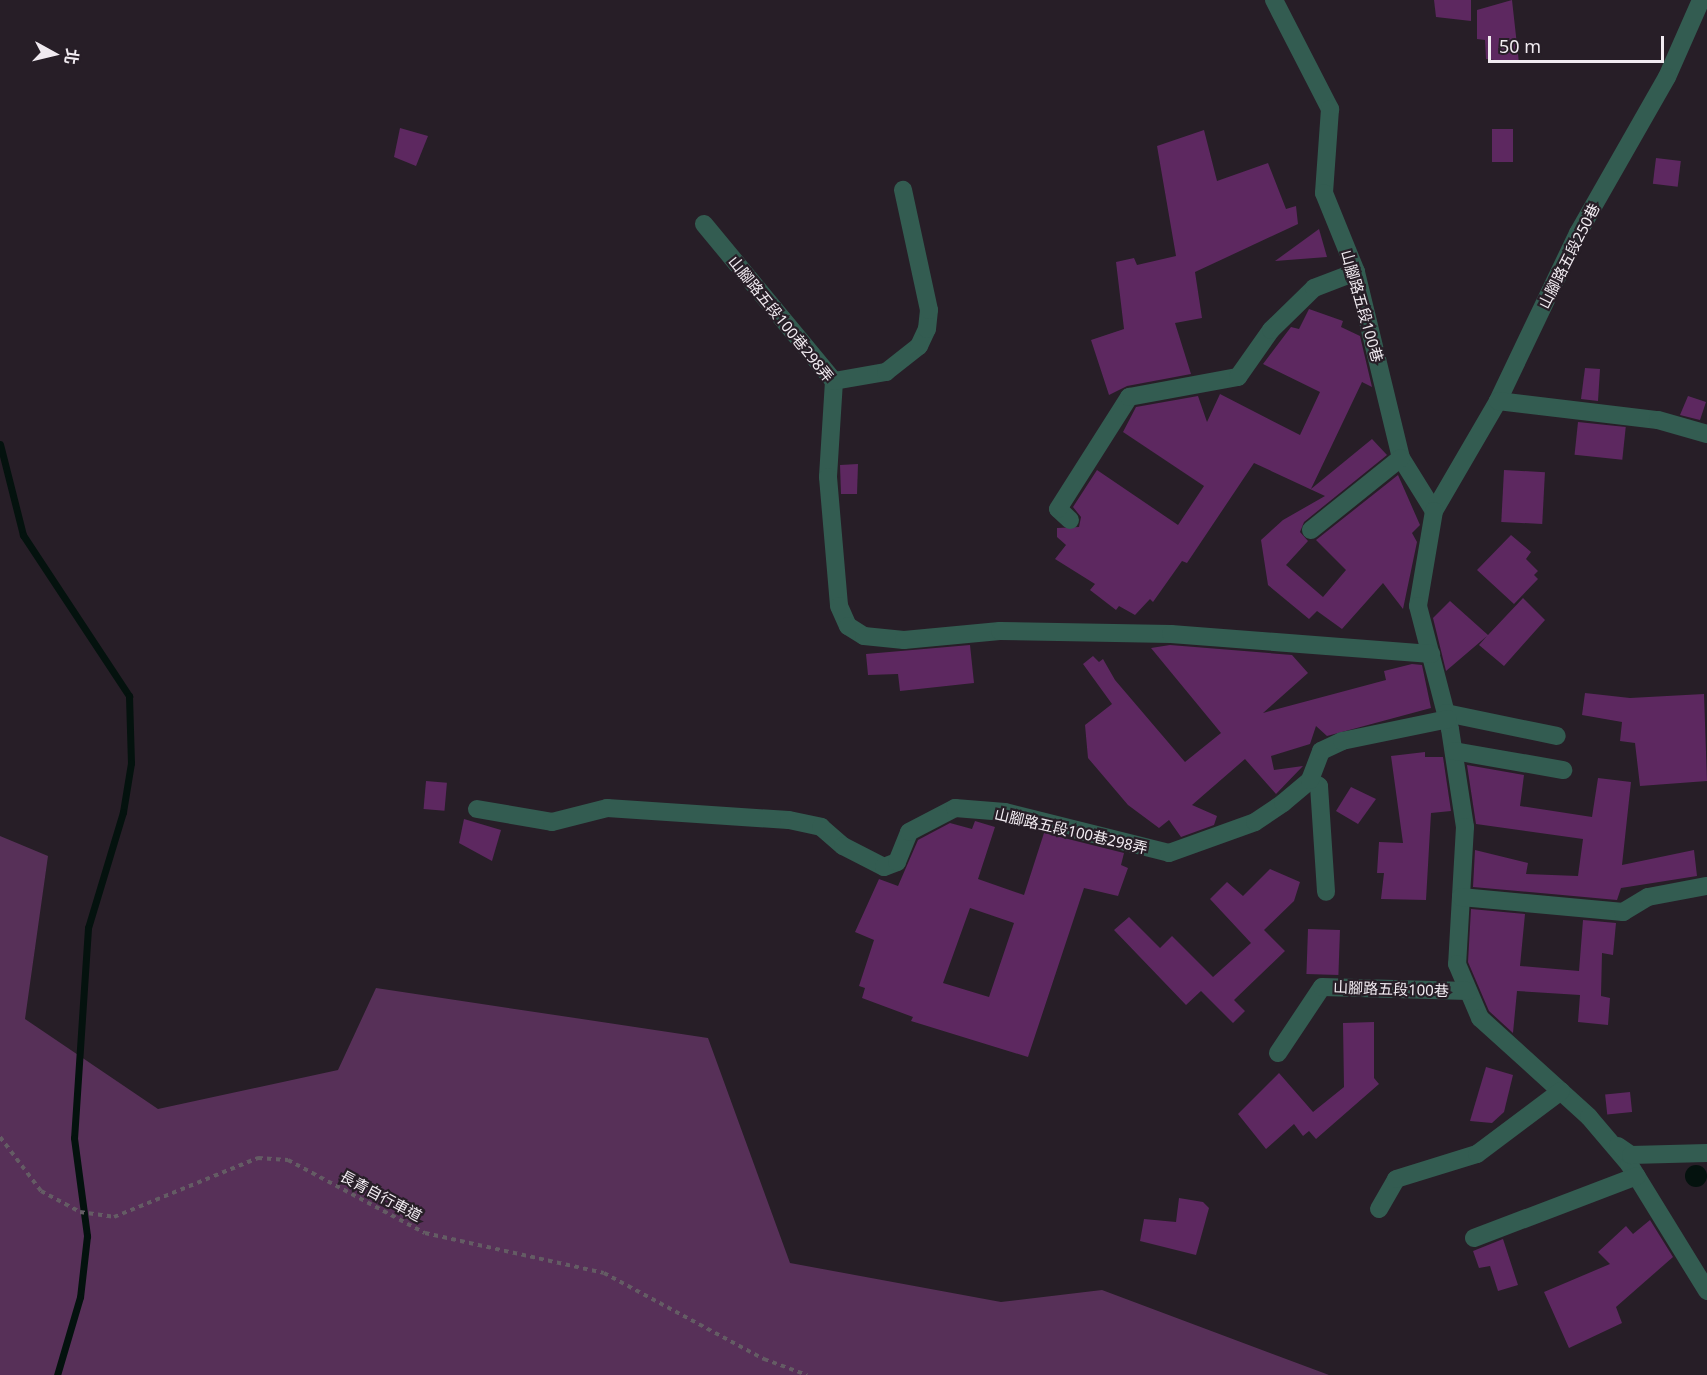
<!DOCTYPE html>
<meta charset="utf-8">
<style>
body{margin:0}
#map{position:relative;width:1707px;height:1375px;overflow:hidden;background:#271e27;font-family:"Noto Sans","Noto Sans TC",sans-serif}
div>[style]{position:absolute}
.green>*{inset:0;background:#573058}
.water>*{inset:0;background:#04120e}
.round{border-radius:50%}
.stream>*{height:7px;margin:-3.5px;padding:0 3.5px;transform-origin:3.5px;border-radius:3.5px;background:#04120e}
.building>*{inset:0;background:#5d2860;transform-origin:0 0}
.path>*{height:4px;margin-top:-2px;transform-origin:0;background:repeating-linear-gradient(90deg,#645c64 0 4.5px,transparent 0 9px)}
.minor>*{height:18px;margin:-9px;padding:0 9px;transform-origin:9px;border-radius:9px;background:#335c51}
span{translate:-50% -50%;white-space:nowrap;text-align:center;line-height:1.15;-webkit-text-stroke:4.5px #271e27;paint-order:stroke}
.street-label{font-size:15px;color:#f1ebf1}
.north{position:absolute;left:24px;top:24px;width:60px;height:60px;-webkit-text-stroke:4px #271e27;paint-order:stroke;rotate:98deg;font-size:16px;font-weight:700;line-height:24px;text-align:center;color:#f1ebf1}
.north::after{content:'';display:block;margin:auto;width:21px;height:27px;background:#f1ebf1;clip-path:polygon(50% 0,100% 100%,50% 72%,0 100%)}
.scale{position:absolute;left:1488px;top:36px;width:176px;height:27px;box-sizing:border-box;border:3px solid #f1ebf1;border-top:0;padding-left:8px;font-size:18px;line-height:21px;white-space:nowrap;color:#f1ebf1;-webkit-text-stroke:4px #271e27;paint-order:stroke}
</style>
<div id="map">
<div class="green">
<i style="clip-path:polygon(0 836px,48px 856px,25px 1019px,158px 1109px,338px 1070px,376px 988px,708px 1038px,790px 1263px,1001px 1302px,1102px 1290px,1329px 1375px,0 1375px)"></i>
</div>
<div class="water">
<i class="round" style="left:1685px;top:1165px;width:22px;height:22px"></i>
</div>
<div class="stream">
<i style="left:0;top:444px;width:94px;rotate:75.8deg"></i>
<i style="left:23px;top:535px;width:193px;rotate:56.6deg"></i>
<i style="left:129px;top:696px;width:67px;rotate:88.3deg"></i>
<i style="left:131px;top:763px;width:50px;rotate:99.3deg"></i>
<i style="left:123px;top:812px;width:121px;rotate:106.8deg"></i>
<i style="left:88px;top:928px;width:210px;rotate:93.8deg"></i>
<i style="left:74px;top:1138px;width:99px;rotate:82.4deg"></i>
<i style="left:87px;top:1236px;width:61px;rotate:96.5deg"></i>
<i style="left:80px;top:1297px;width:81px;rotate:106.4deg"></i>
</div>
<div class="building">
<i style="clip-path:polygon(1434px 0,1471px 0,1471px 21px,1436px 17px)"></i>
<i style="clip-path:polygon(1512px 0,1519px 63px,1486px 59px,1485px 40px,1477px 39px,1477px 10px)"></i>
<i style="clip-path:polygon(400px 128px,428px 136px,416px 166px,394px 157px)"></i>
<i style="left:1513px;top:129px;width:33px;height:21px;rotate:90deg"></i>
<i style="clip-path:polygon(1204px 130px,1217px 181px,1268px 163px,1286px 209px,1296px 206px,1298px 224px,1195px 272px,1202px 318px,1175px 323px,1191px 374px,1127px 386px,1109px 395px,1091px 340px,1124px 329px,1116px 262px,1134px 258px,1137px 265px,1176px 256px,1157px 146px)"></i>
<i style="left:1656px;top:158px;width:25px;height:26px;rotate:7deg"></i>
<i style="clip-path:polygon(1319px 229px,1327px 257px,1275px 261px)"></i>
<i style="clip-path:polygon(1309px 309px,1343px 321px,1341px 327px,1360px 336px,1372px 387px,1362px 382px,1311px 489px,1372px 439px,1387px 455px,1304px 522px,1300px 532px,1308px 541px,1286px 565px,1323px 597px,1346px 570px,1316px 540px,1398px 475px,1420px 525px,1412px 533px,1417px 542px,1403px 609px,1383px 583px,1342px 629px,1317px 611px,1309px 619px,1268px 585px,1261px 540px,1283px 520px,1325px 496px,1254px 463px,1187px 563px,1182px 561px,1153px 602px,1150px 599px,1135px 615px,1119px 606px,1116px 610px,1090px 590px,1095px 584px,1055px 559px,1066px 545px,1057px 537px,1057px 528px,1079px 527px,1081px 517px,1073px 507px,1097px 470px,1178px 525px,1204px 486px,1123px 432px,1136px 407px,1198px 396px,1207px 422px,1220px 394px,1300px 435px,1320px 392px,1263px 364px,1291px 327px,1299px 329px)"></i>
<i style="clip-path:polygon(1585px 368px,1600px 369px,1598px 401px,1581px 399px)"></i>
<i style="clip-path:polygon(1688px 396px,1706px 402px,1700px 420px,1680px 415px)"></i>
<i style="left:1578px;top:422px;width:48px;height:33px;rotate:6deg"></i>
<i style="clip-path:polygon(858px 464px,857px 494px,841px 494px,840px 465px)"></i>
<i style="left:1504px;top:470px;width:41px;height:52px;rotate:3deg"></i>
<i style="clip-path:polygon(1511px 535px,1531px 552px,1526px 559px,1538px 571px,1534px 575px,1538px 579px,1514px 604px,1477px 570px)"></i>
<i style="clip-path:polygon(1523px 598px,1545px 620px,1504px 666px,1479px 645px,1487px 636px,1446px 671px,1433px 618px,1450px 601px,1488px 635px)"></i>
<i style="clip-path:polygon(970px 645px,974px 683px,900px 691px,898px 674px,868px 675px,866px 654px)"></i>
<i style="clip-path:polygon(1170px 645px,1292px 655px,1308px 673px,1263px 713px,1386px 680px,1384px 671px,1412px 664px,1422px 665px,1431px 708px,1327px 736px,1316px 726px,1310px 744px,1271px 756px,1274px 770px,1303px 766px,1276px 794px,1245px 759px,1192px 805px,1217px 816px,1214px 825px,1181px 837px,1169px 820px,1159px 828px,1128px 805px,1088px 758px,1085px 725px,1112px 704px,1083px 664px,1093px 656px,1099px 662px,1103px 659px,1115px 680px,1185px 762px,1221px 733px,1151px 648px)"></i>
<i style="clip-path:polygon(1585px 693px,1630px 698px,1704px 694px,1707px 781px,1640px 786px,1635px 743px,1620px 741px,1622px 722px,1582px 715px)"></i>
<i style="clip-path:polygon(1425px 752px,1425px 757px,1443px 757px,1451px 811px,1431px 813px,1426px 900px,1381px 899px,1384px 873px,1377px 873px,1379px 842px,1403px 843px,1391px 756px)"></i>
<i style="clip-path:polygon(1467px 765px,1524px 775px,1520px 806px,1592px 817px,1598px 778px,1631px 782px,1622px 865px,1694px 850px,1697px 876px,1621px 888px,1617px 900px,1473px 887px,1475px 850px,1528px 863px,1526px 874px,1578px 876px,1583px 839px,1476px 824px)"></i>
<i style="left:426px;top:781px;width:21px;height:28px;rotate:5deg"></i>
<i style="clip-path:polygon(1351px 787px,1376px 799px,1358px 824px,1336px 811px)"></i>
<i style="clip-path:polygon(464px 819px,501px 830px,492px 861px,459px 843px)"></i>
<i style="clip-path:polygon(evenodd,975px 821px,995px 827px,978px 879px,1024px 895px,1044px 833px,1124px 853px,1121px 865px,1128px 868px,1118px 896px,1084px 888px,1028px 1057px,911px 1021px,913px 1017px,862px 998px,865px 988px,859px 986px,874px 940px,855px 932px,879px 879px,898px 886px,918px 840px,950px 823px,972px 829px,975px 821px,970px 908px,1014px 923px,989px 997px,943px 983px,970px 908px)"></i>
<i style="clip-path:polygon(1270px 869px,1300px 882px,1294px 901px,1264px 930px,1285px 951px,1234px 1000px,1245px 1011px,1233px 1023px,1201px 991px,1186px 1005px,1114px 930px,1129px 917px,1160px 948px,1172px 936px,1213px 977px,1251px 943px,1210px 899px,1227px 882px,1243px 896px)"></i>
<i style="clip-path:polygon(1471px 909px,1525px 914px,1520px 966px,1579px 971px,1583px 920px,1616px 923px,1613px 955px,1602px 953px,1601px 996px,1610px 998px,1608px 1025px,1578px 1022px,1580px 995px,1517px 991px,1513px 1033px,1489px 1011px,1468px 962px)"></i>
<i style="left:1308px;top:929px;width:32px;height:45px;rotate:2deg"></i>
<i style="clip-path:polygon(1374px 1022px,1374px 1078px,1379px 1084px,1316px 1139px,1309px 1131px,1303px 1136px,1294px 1124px,1266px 1149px,1238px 1114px,1279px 1073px,1313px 1112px,1344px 1087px,1343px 1023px)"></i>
<i style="clip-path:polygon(1486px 1067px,1513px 1075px,1504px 1112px,1492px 1123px,1470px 1121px)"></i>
<i style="left:1630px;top:1092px;width:20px;height:25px;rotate:84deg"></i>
<i style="clip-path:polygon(1179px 1198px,1203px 1202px,1209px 1208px,1196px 1255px,1140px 1241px,1144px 1219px,1176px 1222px)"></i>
<i style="clip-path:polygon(1650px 1220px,1673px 1257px,1616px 1307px,1622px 1323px,1569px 1348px,1544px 1292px,1610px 1264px,1598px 1252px,1626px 1226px,1633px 1234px)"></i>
<i style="clip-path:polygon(1503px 1239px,1518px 1285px,1498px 1291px,1490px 1266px,1479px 1268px,1473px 1251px)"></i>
</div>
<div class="path">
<i style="left:0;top:1137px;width:68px;rotate:52.8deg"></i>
<i style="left:41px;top:1191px;width:44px;rotate:28.3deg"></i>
<i style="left:80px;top:1212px;width:34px;rotate:8deg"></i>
<i style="left:114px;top:1217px;width:156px;rotate:-22.3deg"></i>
<i style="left:258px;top:1158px;width:30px;rotate:4deg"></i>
<i style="left:288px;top:1160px;width:155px;rotate:28.1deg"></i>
<i style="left:425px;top:1233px;width:183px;rotate:12.6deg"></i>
<i style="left:604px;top:1273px;width:182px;rotate:28.3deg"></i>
<i style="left:764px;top:1359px;width:46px;rotate:20.4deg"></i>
</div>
<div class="minor">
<i style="left:1274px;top:0;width:123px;rotate:62.8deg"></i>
<i style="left:1330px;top:109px;width:84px;rotate:94.1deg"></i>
<i style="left:1324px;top:193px;width:85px;rotate:67.9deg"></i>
<i style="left:1356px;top:272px;width:191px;rotate:76.4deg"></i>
<i style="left:1401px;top:458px;width:62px;rotate:58.1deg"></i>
<i style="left:1701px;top:0;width:84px;rotate:113.8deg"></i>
<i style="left:1667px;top:77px;width:180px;rotate:119.7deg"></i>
<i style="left:1578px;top:233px;width:186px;rotate:115.5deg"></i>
<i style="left:1498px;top:401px;width:127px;rotate:120.2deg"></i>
<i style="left:1434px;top:511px;width:96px;rotate:99.6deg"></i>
<i style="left:1418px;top:606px;width:127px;rotate:75.4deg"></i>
<i style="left:1450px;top:729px;width:99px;rotate:81.3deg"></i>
<i style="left:1465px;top:827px;width:137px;rotate:93.3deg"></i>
<i style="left:1457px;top:964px;width:59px;rotate:66.9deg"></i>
<i style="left:1480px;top:1018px;width:147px;rotate:42.2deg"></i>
<i style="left:1589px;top:1117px;width:62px;rotate:49.6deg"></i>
<i style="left:1629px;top:1164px;width:149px;rotate:58.4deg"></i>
<i style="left:704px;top:224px;width:204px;rotate:50.4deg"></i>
<i style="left:834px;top:381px;width:96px;rotate:93.6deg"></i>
<i style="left:828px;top:477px;width:129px;rotate:85.1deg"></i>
<i style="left:839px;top:606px;width:22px;rotate:66deg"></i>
<i style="left:848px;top:626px;width:19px;rotate:32deg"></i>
<i style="left:864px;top:636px;width:40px;rotate:5.7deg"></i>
<i style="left:904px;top:640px;width:96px;rotate:-5.4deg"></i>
<i style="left:1000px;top:631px;width:171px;rotate:1deg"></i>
<i style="left:1171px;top:634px;width:261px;rotate:4.4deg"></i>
<i style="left:834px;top:381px;width:53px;rotate:-9.8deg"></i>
<i style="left:886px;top:372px;width:42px;rotate:-38.2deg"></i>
<i style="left:919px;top:346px;width:19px;rotate:-65deg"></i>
<i style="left:927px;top:329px;width:19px;rotate:-84deg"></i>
<i style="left:929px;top:310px;width:123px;rotate:-102.2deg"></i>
<i style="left:1498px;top:401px;width:161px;rotate:6.8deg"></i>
<i style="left:1658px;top:420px;width:51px;rotate:15.9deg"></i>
<i style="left:1070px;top:520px;width:16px;rotate:-137deg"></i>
<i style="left:1058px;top:509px;width:133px;rotate:-57.6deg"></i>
<i style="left:1129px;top:397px;width:111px;rotate:-10.4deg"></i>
<i style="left:1238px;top:377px;width:57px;rotate:-54.9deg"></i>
<i style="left:1271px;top:330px;width:60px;rotate:-44.3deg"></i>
<i style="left:1314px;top:288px;width:45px;rotate:-20.9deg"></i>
<i style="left:1311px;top:530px;width:115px;rotate:-38.7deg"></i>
<i style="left:1446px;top:713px;width:113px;rotate:11.7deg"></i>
<i style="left:1454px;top:751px;width:111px;rotate:9.9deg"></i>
<i style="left:1310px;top:780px;width:11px;rotate:34deg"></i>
<i style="left:1319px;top:786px;width:106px;rotate:86.2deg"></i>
<i style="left:477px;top:809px;width:76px;rotate:9.8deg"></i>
<i style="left:552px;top:822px;width:57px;rotate:-14.3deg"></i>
<i style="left:607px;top:808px;width:182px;rotate:3.8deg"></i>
<i style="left:789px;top:820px;width:33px;rotate:12deg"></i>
<i style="left:821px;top:827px;width:29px;rotate:41deg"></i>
<i style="left:843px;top:846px;width:46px;rotate:27.1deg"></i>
<i style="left:884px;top:867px;width:14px;rotate:-21deg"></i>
<i style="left:897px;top:862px;width:32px;rotate:-68deg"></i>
<i style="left:909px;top:832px;width:52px;rotate:-27.6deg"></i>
<i style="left:955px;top:808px;width:50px;rotate:4.6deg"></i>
<i style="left:1005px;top:812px;width:169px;rotate:14deg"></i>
<i style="left:1169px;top:853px;width:91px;rotate:-19.8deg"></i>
<i style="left:1255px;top:822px;width:34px;rotate:-34deg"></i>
<i style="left:1283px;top:803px;width:35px;rotate:-40deg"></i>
<i style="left:1310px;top:780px;width:31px;rotate:-69deg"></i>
<i style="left:1321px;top:751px;width:23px;rotate:-25deg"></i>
<i style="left:1342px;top:741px;width:108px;rotate:-11.7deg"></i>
<i style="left:1461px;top:897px;width:163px;rotate:5.3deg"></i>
<i style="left:1623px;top:912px;width:29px;rotate:-31deg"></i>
<i style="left:1648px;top:897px;width:60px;rotate:-10.6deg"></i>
<i style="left:1278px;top:1053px;width:79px;rotate:-56.3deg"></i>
<i style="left:1322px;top:987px;width:146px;rotate:1.6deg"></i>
<i style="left:1618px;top:1146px;width:16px;rotate:35deg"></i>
<i style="left:1631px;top:1155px;width:76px;rotate:-1.5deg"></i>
<i style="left:1379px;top:1209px;width:34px;rotate:-60deg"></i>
<i style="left:1396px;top:1179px;width:85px;rotate:-17.2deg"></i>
<i style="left:1477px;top:1154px;width:105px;rotate:-36.9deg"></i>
<i style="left:1474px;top:1238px;width:174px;rotate:-20.8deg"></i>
</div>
<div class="street-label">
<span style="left:1569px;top:256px;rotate:-63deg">山腳路五段250巷</span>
<span style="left:1362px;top:306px;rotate:74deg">山腳路五段100巷</span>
<span style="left:781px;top:319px;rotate:51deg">山腳路五段100巷298弄</span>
<span style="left:1071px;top:831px;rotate:13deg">山腳路五段100巷298弄</span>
<span style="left:1391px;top:989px;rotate:2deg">山腳路五段100巷</span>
<span style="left:381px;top:1196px;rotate:28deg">長青自行車道</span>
</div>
<div class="north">北</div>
<div class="scale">50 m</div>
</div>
